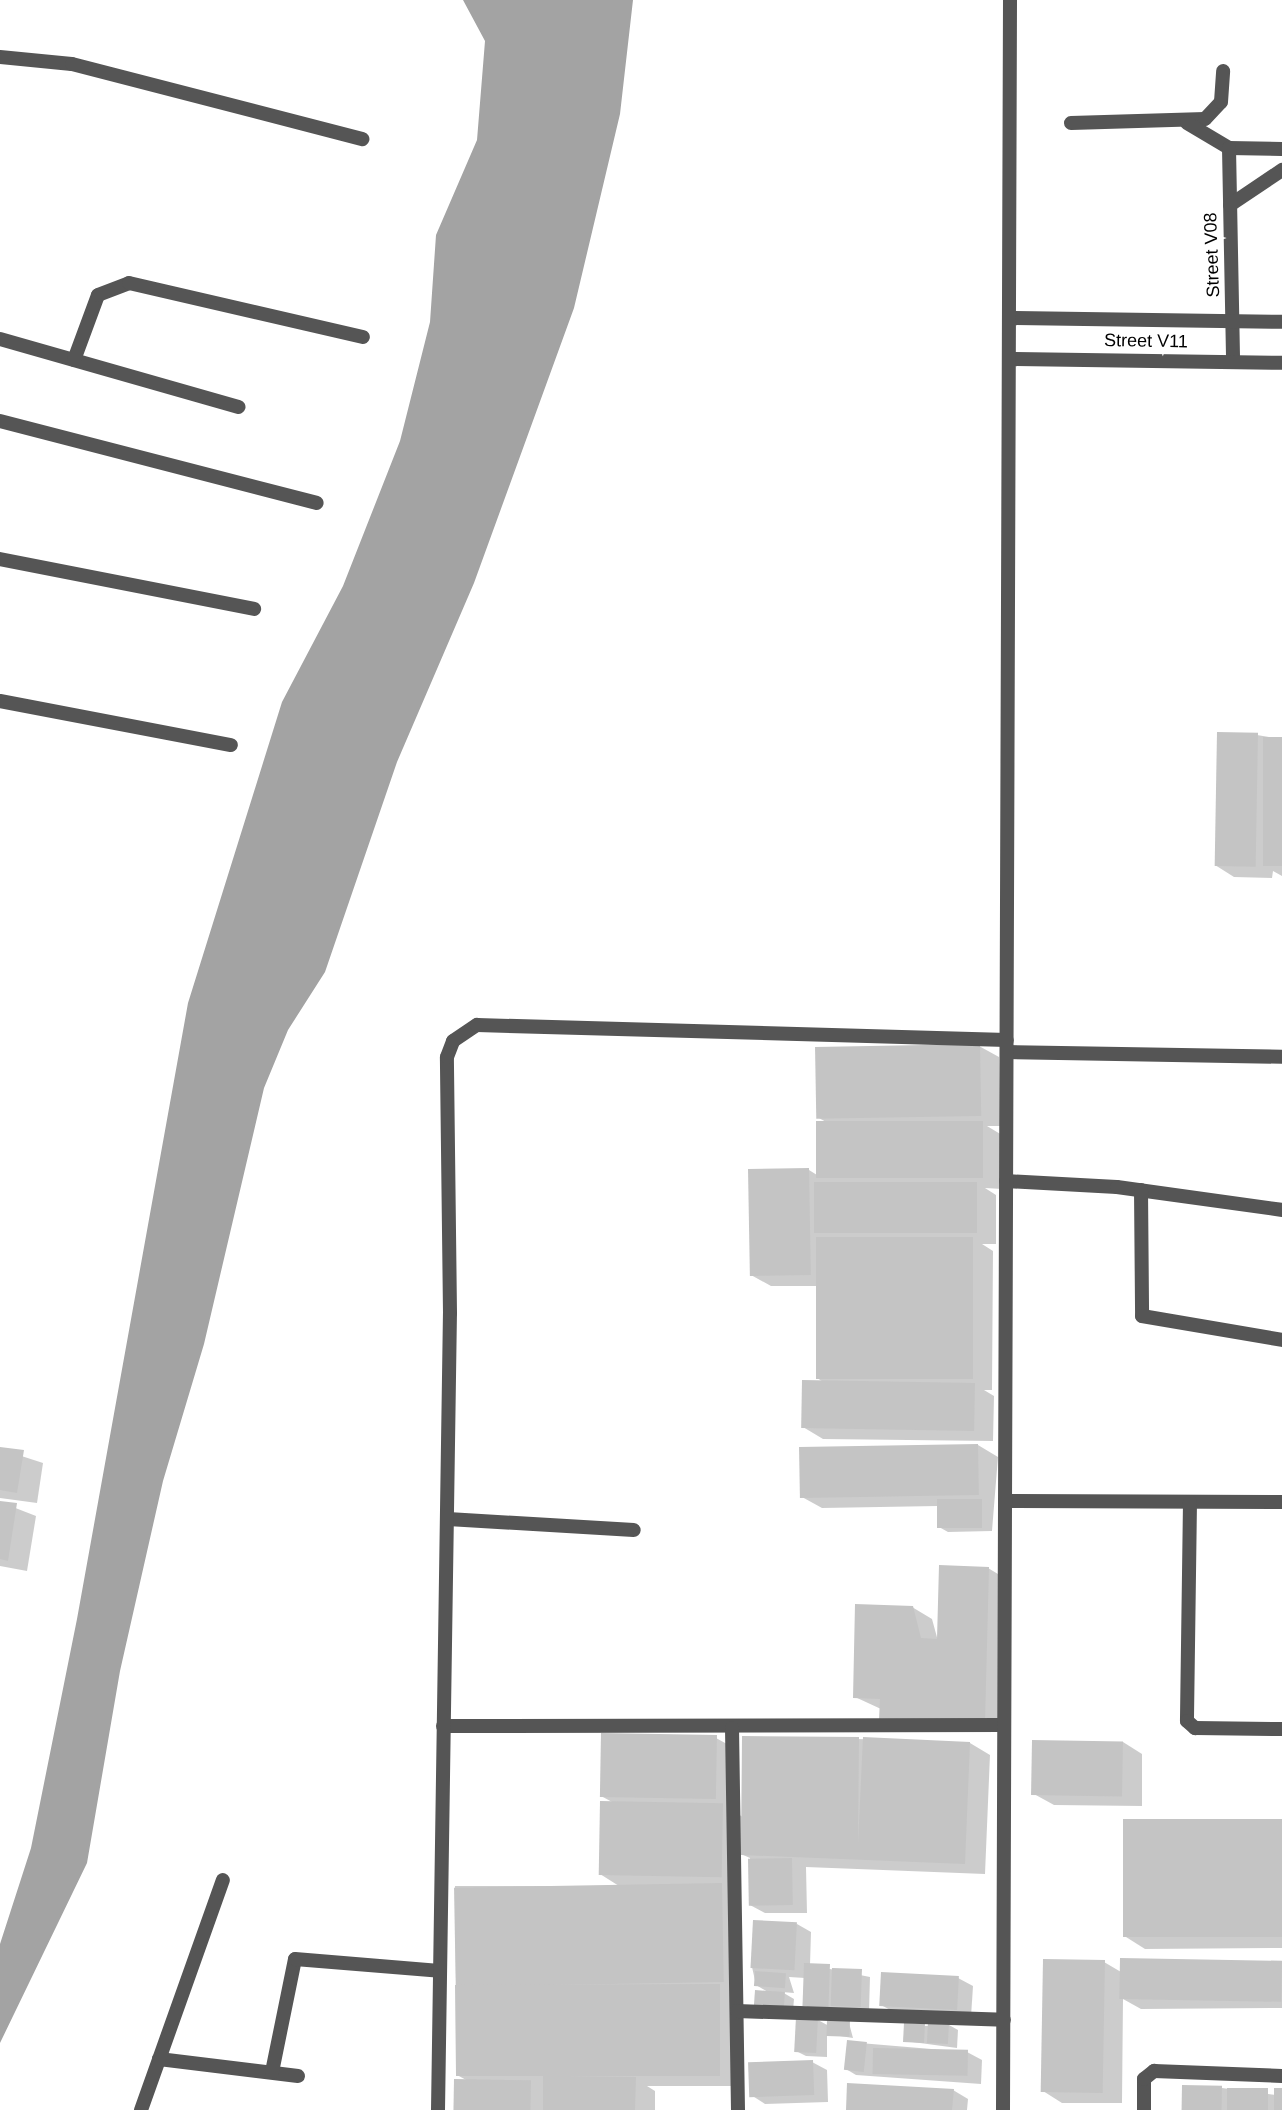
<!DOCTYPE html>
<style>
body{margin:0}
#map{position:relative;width:1282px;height:2110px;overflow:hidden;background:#fff;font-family:Arial,sans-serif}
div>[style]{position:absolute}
.water>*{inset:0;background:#a3a3a3}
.shadow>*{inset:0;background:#0003}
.building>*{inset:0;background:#c4c4c4;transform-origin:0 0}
.minor>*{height:14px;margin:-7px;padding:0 7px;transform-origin:7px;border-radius:7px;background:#555}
.tertiary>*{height:14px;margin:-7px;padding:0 7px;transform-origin:7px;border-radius:7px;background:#555}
span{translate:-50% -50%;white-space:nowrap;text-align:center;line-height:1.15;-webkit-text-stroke:7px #fff;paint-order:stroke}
.street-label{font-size:18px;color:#000}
</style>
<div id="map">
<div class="water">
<i style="clip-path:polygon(463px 0,633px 0,620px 114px,574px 308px,474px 583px,397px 762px,325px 972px,288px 1030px,264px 1088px,204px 1344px,163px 1481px,120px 1671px,87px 1863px,0 2043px,0 1944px,31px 1848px,77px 1619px,188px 1003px,282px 702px,343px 586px,400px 441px,430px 322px,436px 235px,477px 140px,485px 41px)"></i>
</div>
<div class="shadow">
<i style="clip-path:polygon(1257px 735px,1282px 739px,1282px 876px,1273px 871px,1272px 878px,1234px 877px,1215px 865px)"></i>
<i style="clip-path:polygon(979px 1046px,999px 1057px,1000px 1126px,987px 1126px,1002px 1135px,1002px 1189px,985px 1188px,996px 1195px,996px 1244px,982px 1244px,993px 1251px,992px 1390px,984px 1390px,994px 1396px,993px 1441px,823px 1439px,803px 1427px,825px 1383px,817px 1378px,817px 1286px,771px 1286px,751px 1275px,809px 1170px,817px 1175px,828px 1123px,817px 1117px)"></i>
<i style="clip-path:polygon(978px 1445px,998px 1457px,992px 1531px,948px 1532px,939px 1527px,938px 1506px,822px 1508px,802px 1497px)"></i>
<i style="clip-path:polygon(0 1449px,43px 1463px,37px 1503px,0 1498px)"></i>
<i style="clip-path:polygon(0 1502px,36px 1516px,27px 1571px,0 1566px)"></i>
<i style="clip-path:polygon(988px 1568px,1008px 1580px,1004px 1732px,900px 1730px,881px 1709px,855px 1697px,912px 1607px,932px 1619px,938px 1641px)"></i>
<i style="clip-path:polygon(716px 1738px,736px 1749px,734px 1812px,743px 1817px,858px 1739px,970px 1743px,990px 1755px,985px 1874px,806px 1867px,807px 1913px,765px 1913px,750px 1905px,750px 1858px,741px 1854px,739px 2086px,647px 2086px,655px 2091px,655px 2110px,455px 2110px,468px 2081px,457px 2075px,455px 1886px,619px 1886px,600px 1874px,614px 1803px,601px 1796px)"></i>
<i style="clip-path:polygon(1123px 1742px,1142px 1754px,1142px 1806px,1054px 1805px,1034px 1794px)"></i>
<i style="clip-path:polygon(1282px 1821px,1282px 1948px,1145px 1949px,1126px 1937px)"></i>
<i style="clip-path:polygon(797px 1924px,811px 1932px,810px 1965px,870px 1977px,869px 2012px,813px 2010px,804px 2005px,805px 1978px,789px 1977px,794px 1993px,782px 1992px,794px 1999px,793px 2011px,765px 2009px,768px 1992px,756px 1985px,752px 1967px)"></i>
<i style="clip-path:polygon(1282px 1961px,1282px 2008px,1141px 2009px,1123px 1999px,1122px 2103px,1062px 2103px,1043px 2091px,1104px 1962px,1121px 1972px)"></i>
<i style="clip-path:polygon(958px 1978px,973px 1986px,971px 2017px,896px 2013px,881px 2005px)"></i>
<i style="clip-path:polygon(818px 2020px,829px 2026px,849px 2023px,853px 2038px,827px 2034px,827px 2057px,806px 2056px,796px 2051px)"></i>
<i style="clip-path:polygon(949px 2025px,958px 2030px,957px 2048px,905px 2041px,924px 2026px)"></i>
<i style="clip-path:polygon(848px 2042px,967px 2052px,982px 2060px,981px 2084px,856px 2075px,846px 2069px)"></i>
<i style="clip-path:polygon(812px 2062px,827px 2070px,828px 2102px,765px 2104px,751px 2095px)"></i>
<i style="clip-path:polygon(1222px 2088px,1276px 2095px,1282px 2090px,1282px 2110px,1183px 2110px)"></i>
<i style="clip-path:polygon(953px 2090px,968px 2099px,967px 2110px,848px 2110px)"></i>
</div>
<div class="building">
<i style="left:1217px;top:732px;width:41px;height:134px;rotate:1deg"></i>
<i style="left:1263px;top:737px;width:19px;height:129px"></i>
<i style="left:980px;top:1044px;width:72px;height:165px;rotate:89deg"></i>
<i style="left:816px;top:1121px;width:167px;height:57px"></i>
<i style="left:809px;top:1168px;width:107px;height:61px;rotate:89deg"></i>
<i style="left:814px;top:1182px;width:163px;height:51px"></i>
<i style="left:816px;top:1237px;width:157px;height:142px"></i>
<i style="left:802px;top:1380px;width:173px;height:48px;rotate:1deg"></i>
<i style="left:978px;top:1444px;width:51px;height:179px;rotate:89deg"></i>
<i style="clip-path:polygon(0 1447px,24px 1450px,17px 1493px,0 1490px)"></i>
<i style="left:937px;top:1499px;width:45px;height:29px"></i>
<i style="clip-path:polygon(0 1501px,17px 1503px,8px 1561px,0 1559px)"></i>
<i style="clip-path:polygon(939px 1565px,989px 1567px,985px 1722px,879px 1720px,880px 1699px,853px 1698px,855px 1604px,913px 1606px,921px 1638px,937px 1639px)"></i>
<i style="left:601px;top:1733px;width:116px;height:64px;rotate:1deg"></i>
<i style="clip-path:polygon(742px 1736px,859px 1737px,858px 1845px,863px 1737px,970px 1742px,965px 1864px,741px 1855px)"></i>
<i style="left:1032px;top:1740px;width:91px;height:55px;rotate:1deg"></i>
<i style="left:600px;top:1801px;width:123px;height:74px;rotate:1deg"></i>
<i style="left:1282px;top:1819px;width:118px;height:159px;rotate:90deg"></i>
<i style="left:792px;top:1858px;width:47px;height:44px;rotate:89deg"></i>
<i style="left:722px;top:1883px;width:99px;height:268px;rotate:89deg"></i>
<i style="left:753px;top:1920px;width:44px;height:48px;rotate:3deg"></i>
<i style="left:1120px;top:1958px;width:162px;height:41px;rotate:1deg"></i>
<i style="left:1043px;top:1959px;width:62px;height:133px;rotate:1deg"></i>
<i style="left:804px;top:1963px;width:26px;height:43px;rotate:2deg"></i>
<i style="left:832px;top:1968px;width:30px;height:38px;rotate:2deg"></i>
<i style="left:755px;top:1971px;width:31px;height:15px;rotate:4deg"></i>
<i style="left:881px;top:1972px;width:78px;height:34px;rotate:3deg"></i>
<i style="clip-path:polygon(720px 1984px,720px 2076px,565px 2076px,636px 2077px,635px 2110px,543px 2110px,543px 2076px,456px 2076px,455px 1985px)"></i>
<i style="left:755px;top:1990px;width:30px;height:15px;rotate:4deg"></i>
<i style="left:796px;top:2017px;width:22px;height:35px;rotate:3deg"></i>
<i style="left:827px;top:2020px;width:23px;height:16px;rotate:2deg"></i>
<i style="left:928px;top:2022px;width:21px;height:21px;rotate:3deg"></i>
<i style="left:904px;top:2023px;width:21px;height:19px;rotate:3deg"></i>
<i style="left:847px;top:2040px;width:20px;height:30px;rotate:6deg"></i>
<i style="left:873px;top:2048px;width:95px;height:26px;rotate:1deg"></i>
<i style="left:813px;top:2060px;width:35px;height:65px;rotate:88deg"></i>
<i style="left:454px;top:2079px;width:77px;height:31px;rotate:1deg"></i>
<i style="clip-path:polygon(847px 2083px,954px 2089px,952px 2110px,846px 2110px)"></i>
<i style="left:1182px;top:2085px;width:40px;height:25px;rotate:1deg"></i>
<i style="left:1227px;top:2088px;width:41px;height:22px"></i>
<i style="left:1274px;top:2088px;width:8px;height:22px"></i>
</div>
<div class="minor">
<i style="left:0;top:57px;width:72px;rotate:5.6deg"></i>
<i style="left:72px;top:64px;width:300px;rotate:14.5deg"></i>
<i style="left:1071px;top:123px;width:134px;rotate:-1.7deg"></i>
<i style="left:1205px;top:119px;width:23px;rotate:-47deg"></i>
<i style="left:1221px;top:102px;width:31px;rotate:-86deg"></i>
<i style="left:1187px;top:123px;width:49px;rotate:30.8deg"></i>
<i style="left:1229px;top:148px;width:53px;rotate:1.1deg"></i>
<i style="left:1229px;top:148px;width:214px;rotate:88.9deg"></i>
<i style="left:1230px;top:205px;width:63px;rotate:-33.9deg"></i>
<i style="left:1009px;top:318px;width:273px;rotate:0.8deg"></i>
<i style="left:0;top:339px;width:248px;rotate:15.9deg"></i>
<i style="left:1009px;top:359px;width:273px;rotate:0.8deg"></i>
<i style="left:74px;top:360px;width:69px;rotate:-69.7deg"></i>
<i style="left:98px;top:295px;width:33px;rotate:-21deg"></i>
<i style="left:129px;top:283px;width:240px;rotate:13deg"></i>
<i style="left:0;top:421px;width:327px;rotate:14.5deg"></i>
<i style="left:0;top:559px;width:259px;rotate:11.1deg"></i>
<i style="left:0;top:701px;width:235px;rotate:10.8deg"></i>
<i style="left:1007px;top:1052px;width:275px;rotate:1deg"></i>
<i style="left:1006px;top:1181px;width:111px;rotate:3.1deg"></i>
<i style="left:1117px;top:1187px;width:167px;rotate:7.9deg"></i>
<i style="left:1141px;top:1190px;width:126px;rotate:89.5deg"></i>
<i style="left:1142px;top:1316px;width:142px;rotate:9.7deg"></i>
<i style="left:1005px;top:1501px;width:277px;rotate:0.2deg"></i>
<i style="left:1190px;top:1502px;width:219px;rotate:90.8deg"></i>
<i style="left:1187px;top:1721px;width:11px;rotate:41deg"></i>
<i style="left:1195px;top:1728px;width:87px;rotate:0.7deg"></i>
<i style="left:448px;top:1519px;width:186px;rotate:3.4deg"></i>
<i style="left:443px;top:1726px;width:561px;rotate:-0.1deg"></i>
<i style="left:732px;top:1728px;width:382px;rotate:89.1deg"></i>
<i style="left:737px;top:2011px;width:267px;rotate:1.9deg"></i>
<i style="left:159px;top:2059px;width:140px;rotate:7deg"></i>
<i style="left:272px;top:2072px;width:115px;rotate:-78.5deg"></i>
<i style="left:295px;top:1959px;width:145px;rotate:4.7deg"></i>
<i style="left:141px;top:2110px;width:244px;rotate:-70.4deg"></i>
<i style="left:438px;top:2110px;width:797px;rotate:-89.14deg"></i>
<i style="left:450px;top:1313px;width:256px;rotate:-90.7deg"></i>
<i style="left:447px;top:1057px;width:17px;rotate:-69deg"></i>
<i style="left:453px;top:1041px;width:29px;rotate:-34deg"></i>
<i style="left:477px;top:1025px;width:530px;rotate:1.62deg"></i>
<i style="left:1144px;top:2110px;width:31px;rotate:-90deg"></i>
<i style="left:1144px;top:2079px;width:13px;rotate:-39deg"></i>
<i style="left:1154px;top:2071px;width:128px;rotate:2.2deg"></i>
</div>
<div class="tertiary">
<i style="left:1003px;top:2110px;width:2110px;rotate:-89.81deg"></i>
</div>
<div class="street-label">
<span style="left:1212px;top:255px;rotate:-92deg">Street V08</span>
<span style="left:1146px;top:341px;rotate:1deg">Street V11</span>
</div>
</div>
